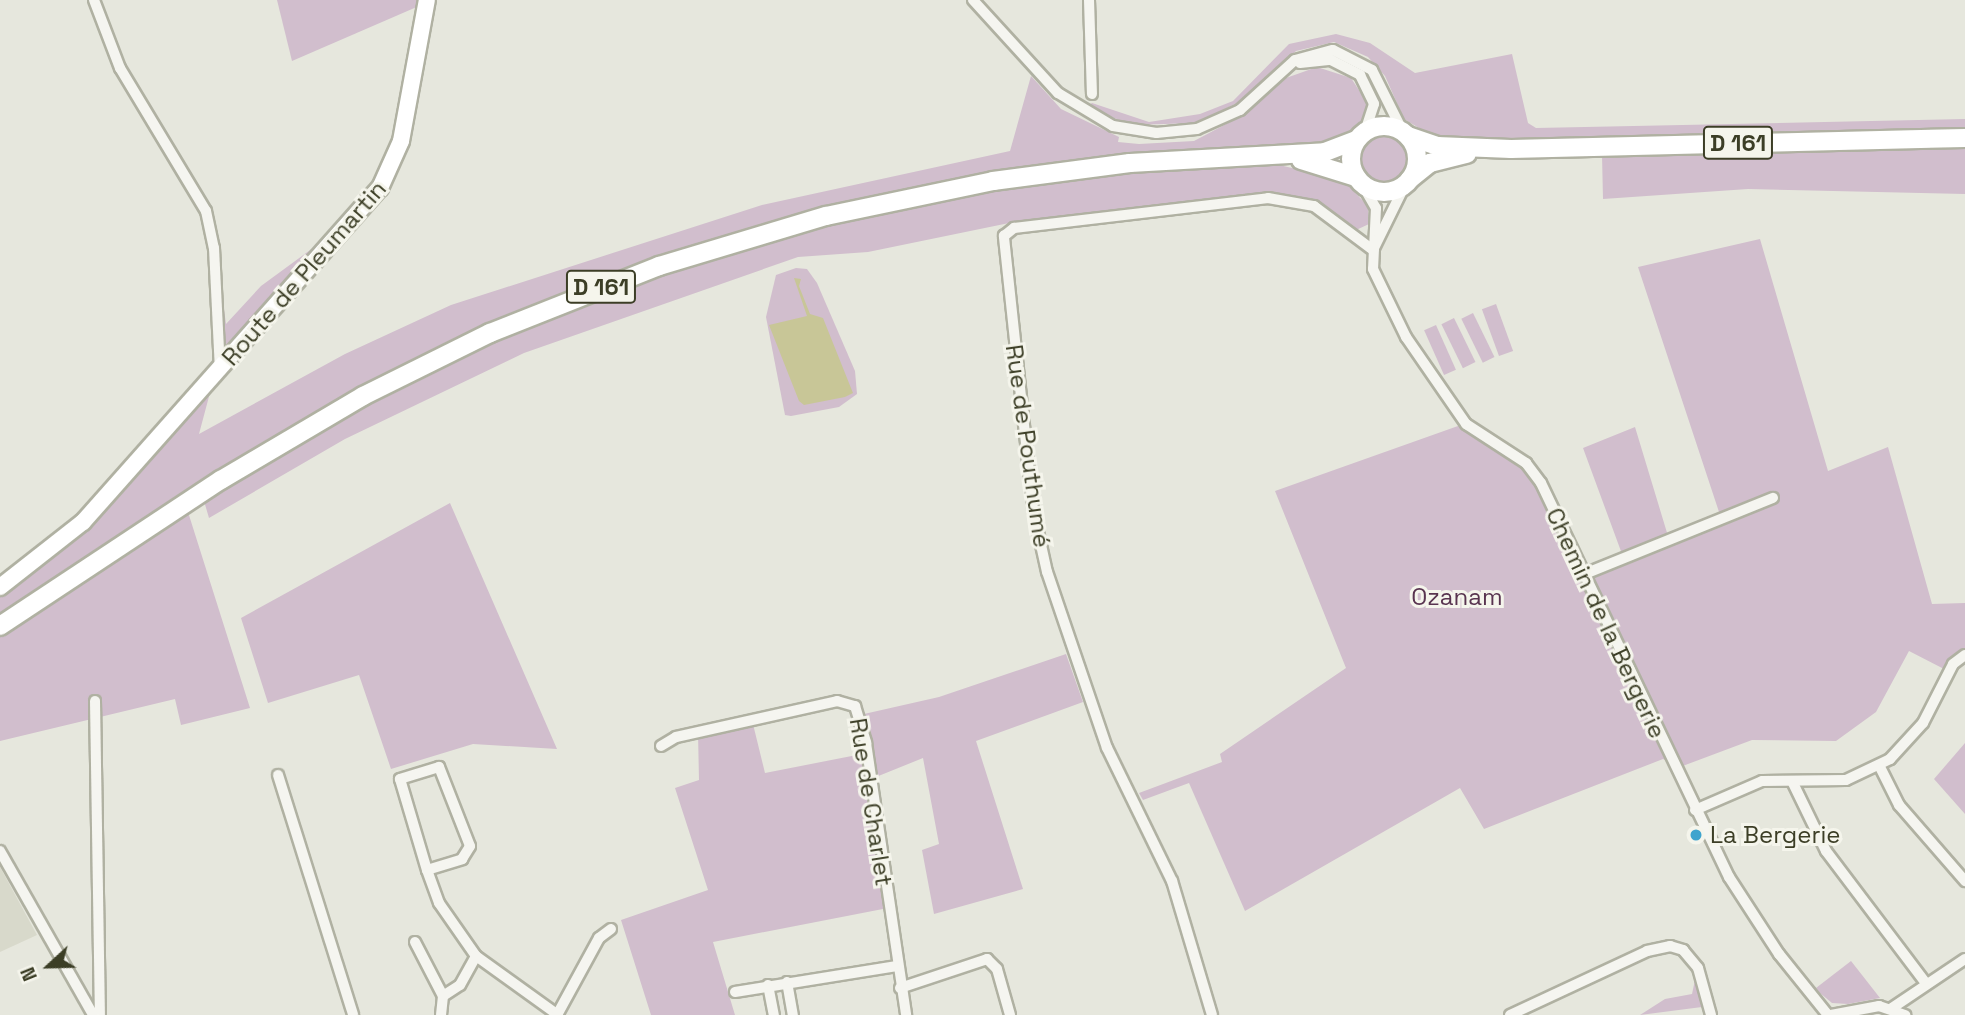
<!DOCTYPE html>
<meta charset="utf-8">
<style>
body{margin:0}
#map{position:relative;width:1965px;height:1015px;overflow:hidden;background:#e6e7dd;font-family:"Space Grotesk",sans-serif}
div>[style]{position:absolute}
.built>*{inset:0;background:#d8d9cb}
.green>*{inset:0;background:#d1becd;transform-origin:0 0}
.round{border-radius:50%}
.water>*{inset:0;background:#c8c697}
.roads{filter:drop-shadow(2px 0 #b0b1a2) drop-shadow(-2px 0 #b0b1a2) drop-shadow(0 2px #b0b1a2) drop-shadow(0 -2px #b0b1a2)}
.street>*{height:10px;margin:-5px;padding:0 5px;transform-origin:5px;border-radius:5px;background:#f5f5f0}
.secondary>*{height:16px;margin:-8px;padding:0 8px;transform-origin:8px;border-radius:8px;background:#fff}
.primary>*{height:18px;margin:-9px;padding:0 9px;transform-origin:9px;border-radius:9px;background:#fff}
.primary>.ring{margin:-9px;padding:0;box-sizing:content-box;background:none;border:18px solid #fff;border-radius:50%}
.dots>*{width:19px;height:19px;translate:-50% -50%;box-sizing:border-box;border:4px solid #f5f5ec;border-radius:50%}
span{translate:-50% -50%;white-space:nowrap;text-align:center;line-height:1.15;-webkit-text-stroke:6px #f5f5ec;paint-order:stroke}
.shield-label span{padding:2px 5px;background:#f5f5ec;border:2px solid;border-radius:5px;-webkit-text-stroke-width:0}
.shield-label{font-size:23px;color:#3c3e26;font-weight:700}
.street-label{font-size:24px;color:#3c3e26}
.park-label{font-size:24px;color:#593450}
.poi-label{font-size:24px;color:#3c3e26}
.left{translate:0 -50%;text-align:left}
.north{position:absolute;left:14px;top:931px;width:70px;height:70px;-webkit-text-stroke:5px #f5f5ec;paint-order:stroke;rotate:248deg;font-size:19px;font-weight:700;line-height:28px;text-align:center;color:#3c3e26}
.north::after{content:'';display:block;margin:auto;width:24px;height:32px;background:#3c3e26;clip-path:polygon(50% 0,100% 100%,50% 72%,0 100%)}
</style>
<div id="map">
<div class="built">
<i style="clip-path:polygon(0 867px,37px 935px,0 952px)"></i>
</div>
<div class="green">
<i style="clip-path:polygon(277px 0,419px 0,419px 6px,292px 61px)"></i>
<i style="clip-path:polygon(1336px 34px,1370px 43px,1415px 73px,1512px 54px,1528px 123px,1536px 128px,1965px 119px,1965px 128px,1439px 140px,1404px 119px,1385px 76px,1368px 57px,1334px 42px,1296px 51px,1247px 98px,1197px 123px,1132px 125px,1086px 107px,1092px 103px,1149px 122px,1200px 114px,1233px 101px,1289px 44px)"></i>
<i style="clip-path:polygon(1317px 67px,1351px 78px,1368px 104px,1364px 119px,1332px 145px,1138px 154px,931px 184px,725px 235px,530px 306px,405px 365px,284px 431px,0 615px,0 595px,83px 532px,211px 389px,199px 434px,345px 354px,451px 305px,762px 205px,1010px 151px,1031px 76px,1061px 109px,1119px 137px,1118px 142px,1139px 144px,1194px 141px,1247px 113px,1286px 78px)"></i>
<i class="round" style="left:1357px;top:132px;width:54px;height:54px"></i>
<i style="clip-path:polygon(1965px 147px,1965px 194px,1748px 189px,1603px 199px,1602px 155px)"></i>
<i style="clip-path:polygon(1275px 164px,1343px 180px,1368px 206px,1369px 224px,1354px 231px,1306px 198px,1260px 193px,1014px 222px,868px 252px,798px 257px,524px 353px,345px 439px,209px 518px,204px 501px,360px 407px,490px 342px,651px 277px,756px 243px,972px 193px,1122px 172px)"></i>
<i style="clip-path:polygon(332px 234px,225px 354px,222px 353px,221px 288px,226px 324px,261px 286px)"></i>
<i style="clip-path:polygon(1760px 239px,1828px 471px,1888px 447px,1932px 604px,1965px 603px,1965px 649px,1944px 669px,1909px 651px,1876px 712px,1836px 741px,1752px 740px,1680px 767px,1663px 759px,1484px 829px,1460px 788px,1245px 911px,1189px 783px,1143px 800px,1139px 793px,1222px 762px,1220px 754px,1346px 668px,1275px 491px,1458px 426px,1478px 425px,1532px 461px,1585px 569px,1622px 554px,1583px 448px,1635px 427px,1668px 536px,1720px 515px,1638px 267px)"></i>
<i style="clip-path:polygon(796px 268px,807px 269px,817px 283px,855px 371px,857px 394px,839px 407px,791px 416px,785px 415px,766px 317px,776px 275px)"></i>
<i style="left:1496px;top:304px;width:50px;height:15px;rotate:70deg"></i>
<i style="left:1473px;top:313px;width:49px;height:13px;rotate:64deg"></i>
<i style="left:1454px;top:318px;width:49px;height:14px;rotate:64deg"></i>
<i style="left:1436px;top:325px;width:49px;height:13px;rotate:66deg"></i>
<i style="clip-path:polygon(450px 503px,557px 749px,473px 744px,391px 769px,359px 675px,268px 703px,241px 618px)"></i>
<i style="clip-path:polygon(188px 512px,250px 708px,181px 725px,175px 699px,0 741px,0 635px)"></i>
<i style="clip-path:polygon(1066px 654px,1083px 702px,976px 741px,1023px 889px,934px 914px,922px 850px,939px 844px,923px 758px,876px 777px,864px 714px,939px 697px)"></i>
<i style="clip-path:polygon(752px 720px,765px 773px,867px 753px,888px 908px,713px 942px,735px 1015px,651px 1015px,621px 920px,708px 890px,675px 788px,699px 780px,698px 733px)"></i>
<i style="clip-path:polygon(1965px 743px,1965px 814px,1934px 779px)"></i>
<i style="clip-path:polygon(1851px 961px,1862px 975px,1880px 998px,1848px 1004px,1832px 1003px,1820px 993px,1816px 988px)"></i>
<i style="clip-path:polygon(1695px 980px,1702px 1007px,1640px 1015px,1665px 999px,1692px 994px)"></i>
</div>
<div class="water">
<i style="clip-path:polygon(794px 278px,801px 279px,799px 286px,810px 314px,823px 318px,853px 393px,845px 397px,804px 405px,799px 401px,769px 325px,807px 316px)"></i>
</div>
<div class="roads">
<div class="street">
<i style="left:94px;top:0;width:73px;rotate:69.1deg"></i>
<i style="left:120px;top:68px;width:167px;rotate:59deg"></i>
<i style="left:206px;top:211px;width:38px;rotate:78deg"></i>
<i style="left:214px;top:248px;width:122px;rotate:87.2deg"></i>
<i style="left:973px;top:0;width:126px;rotate:47.6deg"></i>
<i style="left:1058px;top:93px;width:64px;rotate:31deg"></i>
<i style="left:1113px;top:126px;width:44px;rotate:9.2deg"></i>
<i style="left:1156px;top:133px;width:41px;rotate:-5.6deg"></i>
<i style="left:1197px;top:129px;width:47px;rotate:-23.8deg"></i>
<i style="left:1240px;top:110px;width:74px;rotate:-42.3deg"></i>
<i style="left:1295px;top:60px;width:39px;rotate:-15deg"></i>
<i style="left:1333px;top:50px;width:44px;rotate:27.1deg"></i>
<i style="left:1372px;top:70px;width:69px;rotate:63.4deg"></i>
<i style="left:1089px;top:0;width:94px;rotate:88.2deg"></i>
<i style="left:1300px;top:63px;width:31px;rotate:-6deg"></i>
<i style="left:1331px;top:60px;width:33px;rotate:27deg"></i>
<i style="left:1360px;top:75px;width:32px;rotate:64deg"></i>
<i style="left:1374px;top:104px;width:28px;rotate:108deg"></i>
<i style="left:1362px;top:184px;width:28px;rotate:60deg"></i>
<i style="left:1376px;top:208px;width:61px;rotate:92.8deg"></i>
<i style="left:1373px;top:269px;width:76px;rotate:64.1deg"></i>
<i style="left:1406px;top:337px;width:106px;rotate:55.4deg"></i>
<i style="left:1466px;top:424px;width:72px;rotate:33deg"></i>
<i style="left:1526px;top:463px;width:25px;rotate:53deg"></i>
<i style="left:1541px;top:483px;width:437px;rotate:64.5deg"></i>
<i style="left:1729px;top:877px;width:92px;rotate:57deg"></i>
<i style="left:1779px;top:954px;width:78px;rotate:51.2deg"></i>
<i style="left:1373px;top:250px;width:72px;rotate:-63.8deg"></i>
<i style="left:1582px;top:575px;width:206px;rotate:-22deg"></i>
<i style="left:95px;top:701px;width:314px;rotate:89.1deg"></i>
<i style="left:661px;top:746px;width:17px;rotate:-31deg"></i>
<i style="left:676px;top:737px;width:165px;rotate:-12.6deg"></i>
<i style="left:837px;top:701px;width:19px;rotate:16deg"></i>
<i style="left:855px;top:706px;width:39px;rotate:73deg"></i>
<i style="left:866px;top:743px;width:275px;rotate:81.6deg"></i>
<i style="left:1879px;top:765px;width:45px;rotate:63.4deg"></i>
<i style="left:1899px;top:805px;width:101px;rotate:49deg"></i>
<i style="left:278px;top:775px;width:251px;rotate:72.6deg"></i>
<i style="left:1792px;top:781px;width:78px;rotate:64.1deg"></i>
<i style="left:1826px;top:851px;width:166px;rotate:52.9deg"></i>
<i style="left:1695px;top:810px;width:73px;rotate:-23.4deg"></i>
<i style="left:1762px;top:781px;width:84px;rotate:-0.7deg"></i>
<i style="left:1846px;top:780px;width:49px;rotate:-25.5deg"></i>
<i style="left:1890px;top:759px;width:49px;rotate:-47.5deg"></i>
<i style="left:1923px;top:723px;width:66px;rotate:-63deg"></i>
<i style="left:1953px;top:664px;width:15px;rotate:-37deg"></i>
<i style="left:0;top:851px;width:189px;rotate:60.4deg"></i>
<i style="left:427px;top:870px;width:37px;rotate:-17deg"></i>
<i style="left:462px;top:859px;width:15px;rotate:-58deg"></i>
<i style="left:470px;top:846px;width:85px;rotate:-111.4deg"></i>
<i style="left:439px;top:767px;width:41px;rotate:162.9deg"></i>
<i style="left:400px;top:779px;width:95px;rotate:73.5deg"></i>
<i style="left:427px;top:870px;width:35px;rotate:70deg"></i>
<i style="left:439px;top:903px;width:65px;rotate:55.1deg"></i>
<i style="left:476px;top:956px;width:101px;rotate:35.7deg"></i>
<i style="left:415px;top:942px;width:61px;rotate:62.6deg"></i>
<i style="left:443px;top:996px;width:19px;rotate:96deg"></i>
<i style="left:787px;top:982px;width:34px;rotate:80deg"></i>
<i style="left:768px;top:985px;width:31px;rotate:79deg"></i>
<i style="left:900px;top:988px;width:92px;rotate:-18.4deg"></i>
<i style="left:987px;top:959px;width:14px;rotate:45deg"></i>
<i style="left:997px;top:969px;width:48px;rotate:74.2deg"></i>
<i style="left:735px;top:992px;width:164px;rotate:-9.1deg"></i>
<i style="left:443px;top:996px;width:20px;rotate:-33deg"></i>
<i style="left:460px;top:985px;width:33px;rotate:-61deg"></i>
<i style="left:1892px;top:1008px;width:88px;rotate:-33.9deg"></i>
<i style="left:557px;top:1015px;width:88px;rotate:-61.4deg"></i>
<i style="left:599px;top:938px;width:15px;rotate:-37deg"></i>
<i style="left:1212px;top:1015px;width:140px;rotate:-106.6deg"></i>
<i style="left:1172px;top:881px;width:148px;rotate:-116deg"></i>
<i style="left:1107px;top:748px;width:186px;rotate:-108.8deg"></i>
<i style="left:1047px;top:572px;width:65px;rotate:-102.5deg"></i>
<i style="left:1033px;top:509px;width:275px;rotate:-96.1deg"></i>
<i style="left:1004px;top:236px;width:13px;rotate:-39deg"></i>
<i style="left:1014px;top:228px;width:256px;rotate:-6.7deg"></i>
<i style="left:1268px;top:198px;width:47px;rotate:9.9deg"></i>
<i style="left:1314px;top:206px;width:74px;rotate:36.7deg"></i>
<i style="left:1510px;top:1015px;width:151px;rotate:-25deg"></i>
<i style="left:1647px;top:951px;width:24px;rotate:-12deg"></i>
<i style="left:1670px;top:946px;width:14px;rotate:17deg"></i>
<i style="left:1683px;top:950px;width:23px;rotate:50deg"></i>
<i style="left:1698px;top:968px;width:49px;rotate:74.5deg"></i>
<i style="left:1831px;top:1015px;width:49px;rotate:-10.6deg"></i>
<i style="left:1879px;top:1006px;width:28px;rotate:19deg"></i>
</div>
<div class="secondary">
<i style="left:0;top:587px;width:105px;rotate:-38.1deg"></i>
<i style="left:83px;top:522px;width:447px;rotate:-48.4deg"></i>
<i style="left:380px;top:188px;width:51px;rotate:-65.9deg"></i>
<i style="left:401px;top:141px;width:143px;rotate:-79.6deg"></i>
</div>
<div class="primary">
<i class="ring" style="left:1351px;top:126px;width:48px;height:48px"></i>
<i style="left:1408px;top:136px;width:31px;rotate:19deg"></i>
<i style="left:1437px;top:146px;width:74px;rotate:2.3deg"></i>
<i style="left:1511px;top:149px;width:454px;rotate:-1.4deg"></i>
<i style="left:1301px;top:160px;width:58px;rotate:17.2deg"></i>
<i style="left:1410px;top:179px;width:26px;rotate:-39deg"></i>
<i style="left:1430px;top:163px;width:38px;rotate:-14deg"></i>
<i style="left:0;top:626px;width:265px;rotate:-33.5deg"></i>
<i style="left:221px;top:480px;width:165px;rotate:-30.6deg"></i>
<i style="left:363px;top:396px;width:142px;rotate:-26.4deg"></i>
<i style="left:490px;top:333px;width:182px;rotate:-21.6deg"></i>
<i style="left:659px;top:266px;width:174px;rotate:-16.7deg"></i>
<i style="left:826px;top:216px;width:171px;rotate:-11.8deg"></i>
<i style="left:993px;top:181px;width:138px;rotate:-7.5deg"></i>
<i style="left:1130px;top:163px;width:195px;rotate:-3.2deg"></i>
<i style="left:1325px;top:152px;width:33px;rotate:-21deg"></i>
</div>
</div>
<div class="dots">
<i style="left:1696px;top:835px;background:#3fa4ce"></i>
</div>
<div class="shield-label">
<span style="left:1738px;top:143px">D 161</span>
<span style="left:601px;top:287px">D 161</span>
</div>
<div class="street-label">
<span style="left:304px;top:273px;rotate:-49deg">Route de Pleumartin</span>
<span style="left:1028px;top:446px;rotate:82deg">Rue de Pouthumé</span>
<span style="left:1606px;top:623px;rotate:65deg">Chemin de la Bergerie</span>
<span style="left:871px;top:802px;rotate:81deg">Rue de Charlet</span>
</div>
<div class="park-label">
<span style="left:1457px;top:597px">Ozanam</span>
</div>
<div class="poi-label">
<span class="left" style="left:1710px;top:835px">La Bergerie</span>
</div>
<div class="north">N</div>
</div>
